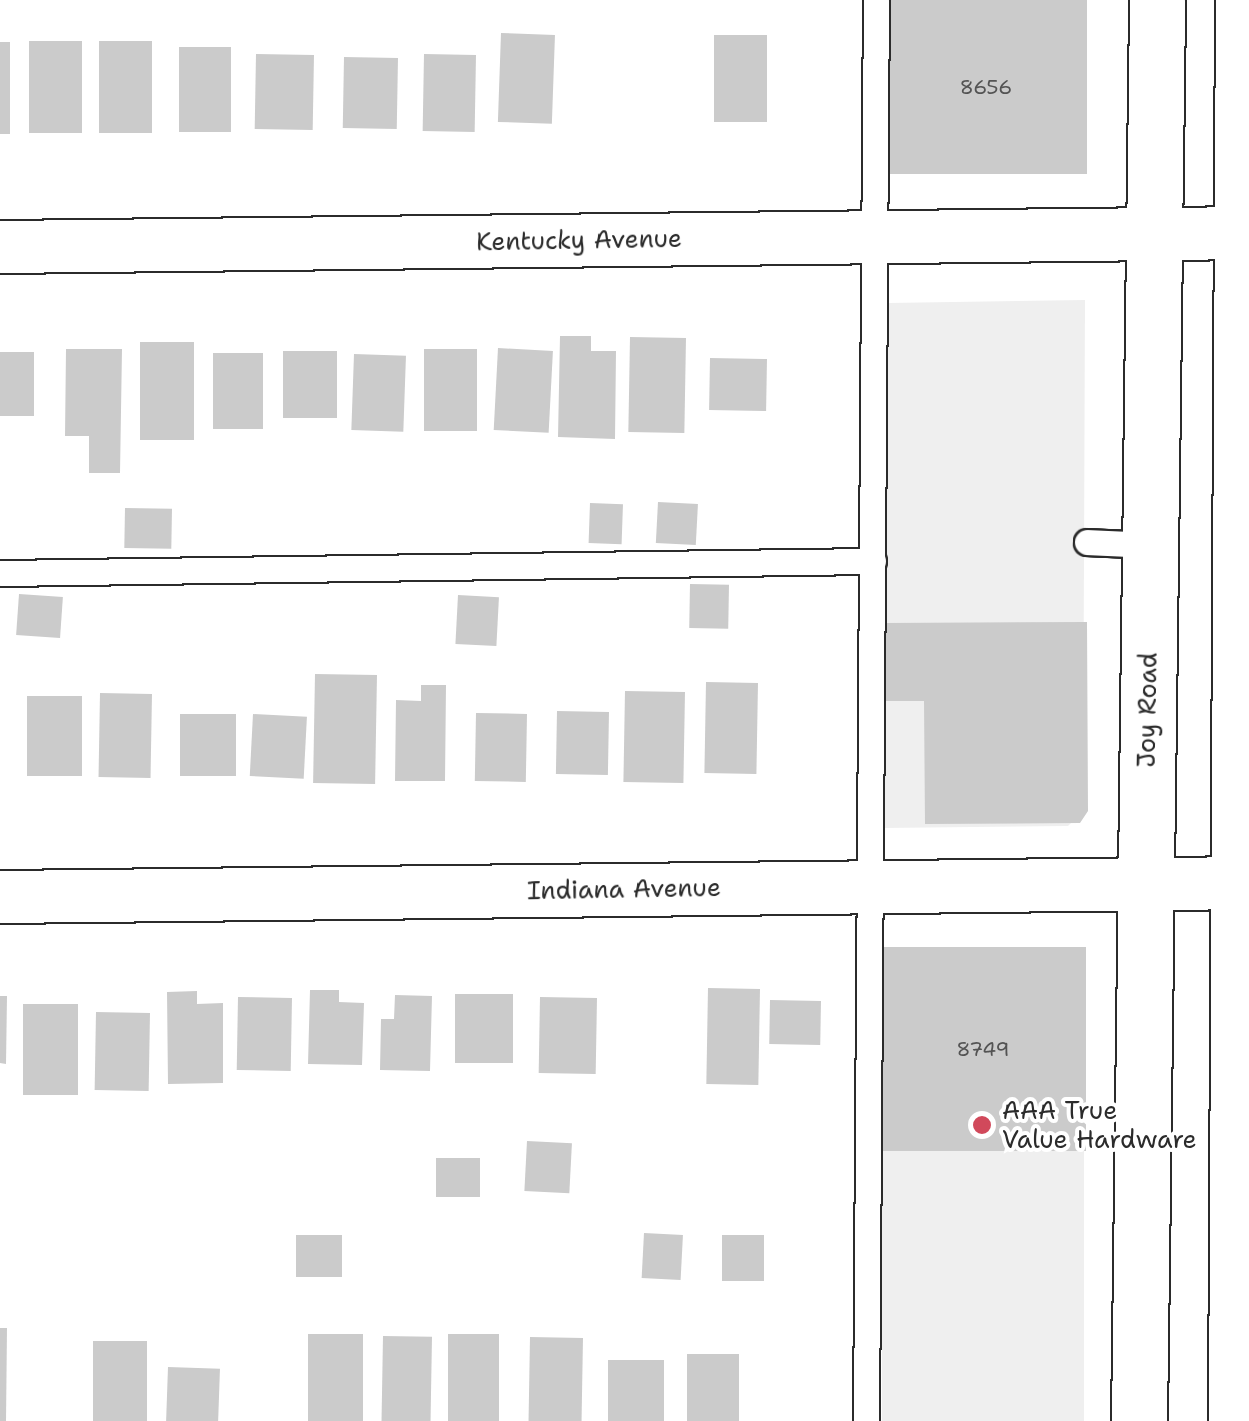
<!DOCTYPE html>
<style>
body{margin:0}
#map{position:relative;width:1249px;height:1421px;overflow:hidden;background:#fff;font-family:"Shantell Sans",sans-serif}
div>[style]{position:absolute}
.built>*{inset:0;background:#efefef;transform-origin:0 0}
.building>*{inset:0;background:#cbcbcb;transform-origin:0 0}
.roads{filter:drop-shadow(2px 0 #2b2b2b) drop-shadow(-2px 0 #2b2b2b) drop-shadow(0 2px #2b2b2b) drop-shadow(0 -2px #2b2b2b)}
.service>*{height:25px;margin:-12.5px;padding:0 12.5px;transform-origin:12.5px;border-radius:12.5px;background:#fff}
.minor>*{height:52px;margin:-26px;padding:0 26px;transform-origin:26px;border-radius:26px;background:#fff}
.tertiary>*{height:55px;margin:-27.5px;padding:0 27.5px;transform-origin:27.5px;border-radius:27.5px;background:#fff}
.dots>*{width:28px;height:28px;translate:-50% -50%;box-sizing:border-box;border:5px solid #fff;border-radius:50%}
span{translate:-50% -50%;white-space:nowrap;text-align:center;line-height:1.15;-webkit-text-stroke:8px #fff;paint-order:stroke}
.number-label{font-size:20px;color:#535353}
.number-label span{-webkit-text-stroke-width:0}
.street-label{font-size:25px;color:#2b2b2b}
.poi-label{font-size:25px;color:#2b2b2b}
.left{translate:0 -50%;text-align:left}
</style>
<div id="map">
<div class="built">
<i style="clip-path:polygon(1085px 300px,1083px 811px,1068px 826px,883px 828px,888px 303px)"></i>
<i style="left:882px;top:951px;width:202px;height:470px"></i>
</div>
<div class="building">
<i style="left:885px;top:0;width:202px;height:174px"></i>
<i style="left:501px;top:33px;width:54px;height:89px;rotate:2deg"></i>
<i style="left:714px;top:35px;width:53px;height:87px"></i>
<i style="left:29px;top:41px;width:53px;height:92px"></i>
<i style="left:99px;top:41px;width:53px;height:92px"></i>
<i style="left:0;top:42px;width:10px;height:92px"></i>
<i style="left:179px;top:47px;width:52px;height:85px"></i>
<i style="left:256px;top:54px;width:58px;height:75px;rotate:1deg"></i>
<i style="left:424px;top:54px;width:52px;height:77px;rotate:1deg"></i>
<i style="left:344px;top:57px;width:54px;height:71px;rotate:1deg"></i>
<i style="clip-path:polygon(560px 336px,591px 336px,591px 351px,616px 351px,615px 439px,558px 437px)"></i>
<i style="left:630px;top:337px;width:56px;height:95px;rotate:1deg"></i>
<i style="left:140px;top:342px;width:54px;height:98px"></i>
<i style="left:498px;top:348px;width:55px;height:82px;rotate:3deg"></i>
<i style="clip-path:polygon(66px 349px,122px 349px,120px 473px,89px 473px,89px 436px,65px 436px)"></i>
<i style="left:477px;top:349px;width:82px;height:53px;rotate:90deg"></i>
<i style="left:283px;top:351px;width:54px;height:67px"></i>
<i style="left:0;top:352px;width:34px;height:64px"></i>
<i style="left:213px;top:353px;width:50px;height:76px"></i>
<i style="left:354px;top:354px;width:52px;height:76px;rotate:2deg"></i>
<i style="left:710px;top:358px;width:57px;height:52px;rotate:1deg"></i>
<i style="left:658px;top:502px;width:40px;height:41px;rotate:3deg"></i>
<i style="left:590px;top:503px;width:33px;height:40px;rotate:2deg"></i>
<i style="left:125px;top:508px;width:47px;height:40px;rotate:1deg"></i>
<i style="left:690px;top:584px;width:39px;height:44px;rotate:1deg"></i>
<i style="left:19px;top:594px;width:44px;height:41px;rotate:4deg"></i>
<i style="left:458px;top:595px;width:41px;height:49px;rotate:3deg"></i>
<i style="clip-path:polygon(1087px 622px,1088px 811px,1080px 823px,925px 824px,924px 701px,885px 701px,885px 623px)"></i>
<i style="left:315px;top:674px;width:62px;height:109px;rotate:1deg"></i>
<i style="left:706px;top:682px;width:52px;height:91px;rotate:1deg"></i>
<i style="clip-path:polygon(421px 685px,446px 685px,445px 781px,395px 781px,396px 700px,421px 701px)"></i>
<i style="left:625px;top:691px;width:60px;height:91px;rotate:1deg"></i>
<i style="left:100px;top:693px;width:52px;height:84px;rotate:1deg"></i>
<i style="left:27px;top:696px;width:55px;height:80px"></i>
<i style="left:557px;top:711px;width:52px;height:63px;rotate:1deg"></i>
<i style="left:476px;top:713px;width:51px;height:68px;rotate:1deg"></i>
<i style="left:180px;top:714px;width:56px;height:62px"></i>
<i style="left:253px;top:714px;width:54px;height:62px;rotate:3deg"></i>
<i style="left:880px;top:947px;width:206px;height:204px"></i>
<i style="left:708px;top:988px;width:52px;height:96px;rotate:1deg"></i>
<i style="clip-path:polygon(310px 990px,339px 990px,339px 1002px,364px 1003px,362px 1065px,308px 1064px)"></i>
<i style="clip-path:polygon(197px 991px,197px 1004px,223px 1003px,223px 1083px,168px 1084px,167px 992px)"></i>
<i style="left:513px;top:994px;width:69px;height:58px;rotate:90deg"></i>
<i style="clip-path:polygon(395px 995px,432px 996px,430px 1071px,380px 1070px,381px 1019px,394px 1019px)"></i>
<i style="clip-path:polygon(0 996px,7px 996px,6px 1064px,0 1063px)"></i>
<i style="left:238px;top:997px;width:54px;height:73px;rotate:1deg"></i>
<i style="left:540px;top:997px;width:57px;height:76px;rotate:1deg"></i>
<i style="left:770px;top:1000px;width:51px;height:44px;rotate:1deg"></i>
<i style="left:23px;top:1004px;width:55px;height:91px"></i>
<i style="left:96px;top:1012px;width:54px;height:78px;rotate:1deg"></i>
<i style="left:527px;top:1141px;width:45px;height:50px;rotate:3deg"></i>
<i style="left:436px;top:1158px;width:44px;height:39px"></i>
<i style="left:644px;top:1233px;width:39px;height:45px;rotate:3deg"></i>
<i style="left:296px;top:1235px;width:46px;height:42px"></i>
<i style="left:722px;top:1235px;width:42px;height:46px"></i>
<i style="clip-path:polygon(0 1328px,7px 1328px,6px 1421px,0 1421px)"></i>
<i style="left:363px;top:1334px;width:87px;height:55px;rotate:90deg"></i>
<i style="left:448px;top:1334px;width:51px;height:87px"></i>
<i style="left:383px;top:1336px;width:49px;height:85px;rotate:1deg"></i>
<i style="left:530px;top:1337px;width:53px;height:84px;rotate:1deg"></i>
<i style="left:93px;top:1341px;width:54px;height:80px"></i>
<i style="left:687px;top:1354px;width:52px;height:67px"></i>
<i style="left:608px;top:1360px;width:56px;height:61px"></i>
<i style="left:168px;top:1367px;width:52px;height:54px;rotate:2deg"></i>
</div>
<div class="roads">
<div class="service">
<i style="left:1087px;top:542px;width:63px;rotate:2.7deg"></i>
<i style="left:0;top:573px;width:873px;rotate:-0.79deg"></i>
<i style="left:866px;top:1421px;width:1421px;rotate:-89.6deg"></i>
</div>
<div class="minor">
<i style="left:0;top:247px;width:1245px;rotate:-0.64deg"></i>
<i style="left:0;top:897px;width:1249px;rotate:-0.64deg"></i>
</div>
<div class="tertiary">
<i style="left:1139px;top:1421px;width:1421px;rotate:-89.27deg"></i>
<i style="left:1236px;top:1421px;width:1421px;rotate:-89.72deg"></i>
</div>
</div>
<div class="dots">
<i style="left:982px;top:1125px;background:#d1495b"></i>
</div>
<div class="number-label">
<span style="left:986px;top:87px">8656</span>
<span style="left:983px;top:1049px">8749</span>
</div>
<div class="street-label">
<span style="left:579px;top:240px;rotate:-1deg">Kentucky Avenue</span>
<span style="left:1147px;top:710px;rotate:-89deg">Joy Road</span>
<span style="left:624px;top:889px;rotate:-1deg">Indiana Avenue</span>
</div>
<div class="poi-label">
<span class="left" style="left:1002px;top:1125px">AAA True<br>Value Hardware</span>
</div>
</div>
